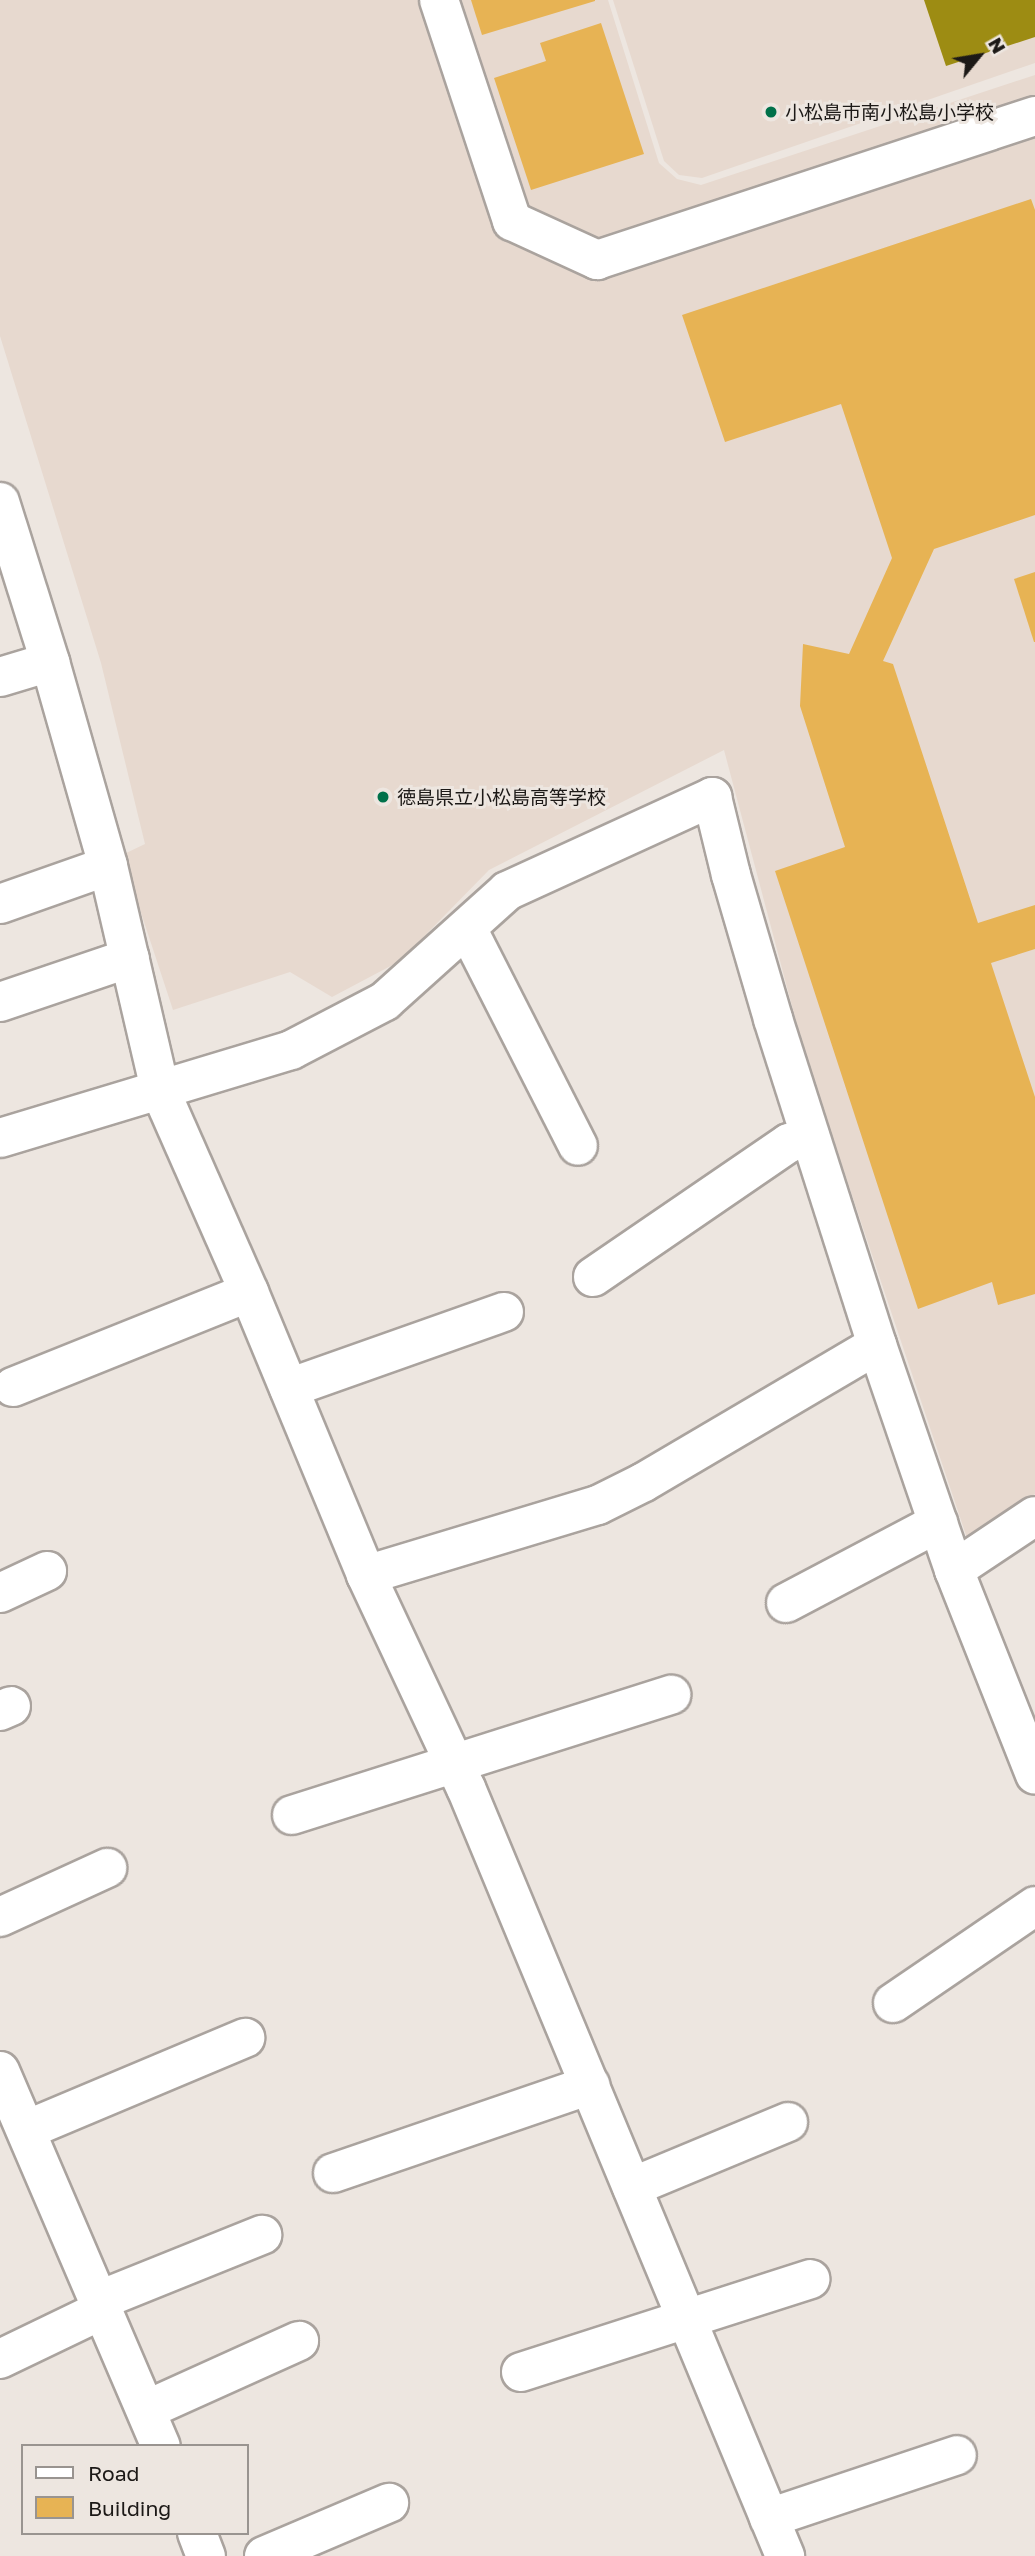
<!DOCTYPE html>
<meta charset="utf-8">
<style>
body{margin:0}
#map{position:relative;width:1035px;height:2556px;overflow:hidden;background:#ede6e0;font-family:"Golos Text","Noto Sans JP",sans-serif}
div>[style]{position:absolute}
.built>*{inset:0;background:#e7d9cf}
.water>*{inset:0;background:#9d8c13}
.building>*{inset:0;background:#e7b354}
.roads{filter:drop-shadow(2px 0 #aaa39e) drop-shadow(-2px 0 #aaa39e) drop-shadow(0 2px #aaa39e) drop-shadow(0 -2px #aaa39e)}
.minor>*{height:38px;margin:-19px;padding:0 19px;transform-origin:19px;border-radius:19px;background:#fff}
.dots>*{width:19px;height:19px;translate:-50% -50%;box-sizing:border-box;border:4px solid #ede6e0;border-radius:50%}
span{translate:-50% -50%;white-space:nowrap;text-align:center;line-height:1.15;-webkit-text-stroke:6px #ede6e0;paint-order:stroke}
.poi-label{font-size:19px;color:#1c1917}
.left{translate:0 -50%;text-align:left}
.legend{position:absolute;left:21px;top:2444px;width:228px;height:91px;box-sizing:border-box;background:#ede6e0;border:2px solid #999490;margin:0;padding:9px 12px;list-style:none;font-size:21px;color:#1c1917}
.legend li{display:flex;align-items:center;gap:14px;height:35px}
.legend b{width:35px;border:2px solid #999490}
.north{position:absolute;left:944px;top:21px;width:70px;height:70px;-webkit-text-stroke:5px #ede6e0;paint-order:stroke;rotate:60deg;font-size:19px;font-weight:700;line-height:28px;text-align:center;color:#1c1917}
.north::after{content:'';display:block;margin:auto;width:24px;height:32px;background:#1c1917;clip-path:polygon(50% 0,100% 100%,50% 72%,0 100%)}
</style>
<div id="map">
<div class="built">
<i style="clip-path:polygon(0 0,608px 0,659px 163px,677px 179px,701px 185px,1035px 75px,1035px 1494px,967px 1538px,805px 1055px,724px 750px,489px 870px,400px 961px,332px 997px,290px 972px,173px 1010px,122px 855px,145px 844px,101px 663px,0 336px)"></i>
<i style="clip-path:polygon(613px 0,1035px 0,1035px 63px,702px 178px,679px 175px,664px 161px)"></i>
</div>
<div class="water">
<i style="clip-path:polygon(924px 0,1035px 0,1035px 37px,946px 66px)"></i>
</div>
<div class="building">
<i style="clip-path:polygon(471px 0,595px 0,595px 1px,482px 35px)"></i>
<i style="clip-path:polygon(601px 23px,644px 154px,531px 190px,494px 78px,546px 61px,540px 43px)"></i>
<i style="clip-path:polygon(1031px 199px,1035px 210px,1035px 515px,934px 549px,883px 661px,893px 664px,978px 923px,1035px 905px,1035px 949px,991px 963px,1035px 1097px,1035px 1294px,998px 1305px,992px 1282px,918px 1309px,775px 871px,845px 847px,800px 706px,803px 644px,849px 654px,892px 558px,841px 404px,725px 442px,682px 315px)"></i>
<i style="clip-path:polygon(1035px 572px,1035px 642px,1034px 642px,1014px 579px)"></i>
</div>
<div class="roads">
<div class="minor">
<i style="left:439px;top:0;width:233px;rotate:71.7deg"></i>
<i style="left:512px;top:221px;width:94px;rotate:24.6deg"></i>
<i style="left:597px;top:260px;width:461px;rotate:-18.2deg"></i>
<i style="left:0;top:502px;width:168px;rotate:72.6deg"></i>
<i style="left:50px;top:662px;width:212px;rotate:74.1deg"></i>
<i style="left:108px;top:866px;width:230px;rotate:76.9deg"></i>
<i style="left:160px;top:1090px;width:221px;rotate:66.2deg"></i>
<i style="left:249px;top:1292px;width:306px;rotate:67.5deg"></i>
<i style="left:366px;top:1575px;width:235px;rotate:64.9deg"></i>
<i style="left:466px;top:1788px;width:832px;rotate:67.44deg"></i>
<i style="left:0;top:677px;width:52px;rotate:-16.7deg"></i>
<i style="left:0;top:904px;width:114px;rotate:-19.4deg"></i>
<i style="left:468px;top:930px;width:242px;rotate:63deg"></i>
<i style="left:0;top:1002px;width:137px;rotate:-18.7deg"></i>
<i style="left:0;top:1138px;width:304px;rotate:-16.8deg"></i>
<i style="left:291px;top:1050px;width:106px;rotate:-27.5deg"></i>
<i style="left:385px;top:1001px;width:164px;rotate:-42deg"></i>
<i style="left:507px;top:891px;width:226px;rotate:-24.6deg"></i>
<i style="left:712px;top:797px;width:80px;rotate:76.3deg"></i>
<i style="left:731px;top:875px;width:150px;rotate:73.7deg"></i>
<i style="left:773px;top:1019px;width:342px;rotate:72.3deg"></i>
<i style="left:877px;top:1345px;width:238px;rotate:71.1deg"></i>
<i style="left:954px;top:1570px;width:220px;rotate:68.4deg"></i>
<i style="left:593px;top:1277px;width:237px;rotate:-34.4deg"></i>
<i style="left:789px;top:1143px;width:22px;rotate:-18deg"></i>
<i style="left:13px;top:1387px;width:254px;rotate:-21.9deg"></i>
<i style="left:289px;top:1388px;width:228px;rotate:-19.5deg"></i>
<i style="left:954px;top:1570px;width:97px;rotate:-33.7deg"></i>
<i style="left:366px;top:1575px;width:242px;rotate:-16.8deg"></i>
<i style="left:598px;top:1505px;width:51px;rotate:-26.6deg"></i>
<i style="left:644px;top:1482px;width:270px;rotate:-30.5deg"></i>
<i style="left:0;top:1593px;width:52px;rotate:-25.1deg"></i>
<i style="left:786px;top:1603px;width:172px;rotate:-27.8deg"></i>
<i style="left:0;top:1711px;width:12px;rotate:-24deg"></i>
<i style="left:292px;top:1815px;width:398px;rotate:-17.6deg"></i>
<i style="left:0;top:1917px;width:118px;rotate:-24.6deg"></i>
<i style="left:893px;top:2003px;width:172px;rotate:-34.3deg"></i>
<i style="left:0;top:2071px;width:408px;rotate:66.8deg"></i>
<i style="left:26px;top:2130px;width:238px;rotate:-22.8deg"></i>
<i style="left:333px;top:2173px;width:272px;rotate:-18.9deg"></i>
<i style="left:632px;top:2187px;width:169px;rotate:-22.6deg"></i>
<i style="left:100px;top:2300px;width:175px;rotate:-21.9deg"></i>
<i style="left:0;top:2359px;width:115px;rotate:-25.7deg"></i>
<i style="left:521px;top:2372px;width:304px;rotate:-17.8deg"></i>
<i style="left:146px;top:2410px;width:168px;rotate:-24.3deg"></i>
<i style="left:769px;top:2518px;width:198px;rotate:-18.5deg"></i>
<i style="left:197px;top:2533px;width:25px;rotate:69deg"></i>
<i style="left:264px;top:2556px;width:136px;rotate:-23deg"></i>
</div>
</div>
<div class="dots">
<i style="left:771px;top:112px;background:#00714a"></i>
<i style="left:383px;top:797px;background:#00714a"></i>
</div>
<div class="poi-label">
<span class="left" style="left:785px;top:112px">小松島市南小松島小学校</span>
<span class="left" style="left:397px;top:797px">徳島県立小松島高等学校</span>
</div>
<ul class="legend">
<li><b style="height:9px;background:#fff"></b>Road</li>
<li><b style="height:19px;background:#e7b354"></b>Building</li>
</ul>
<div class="north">N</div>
</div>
